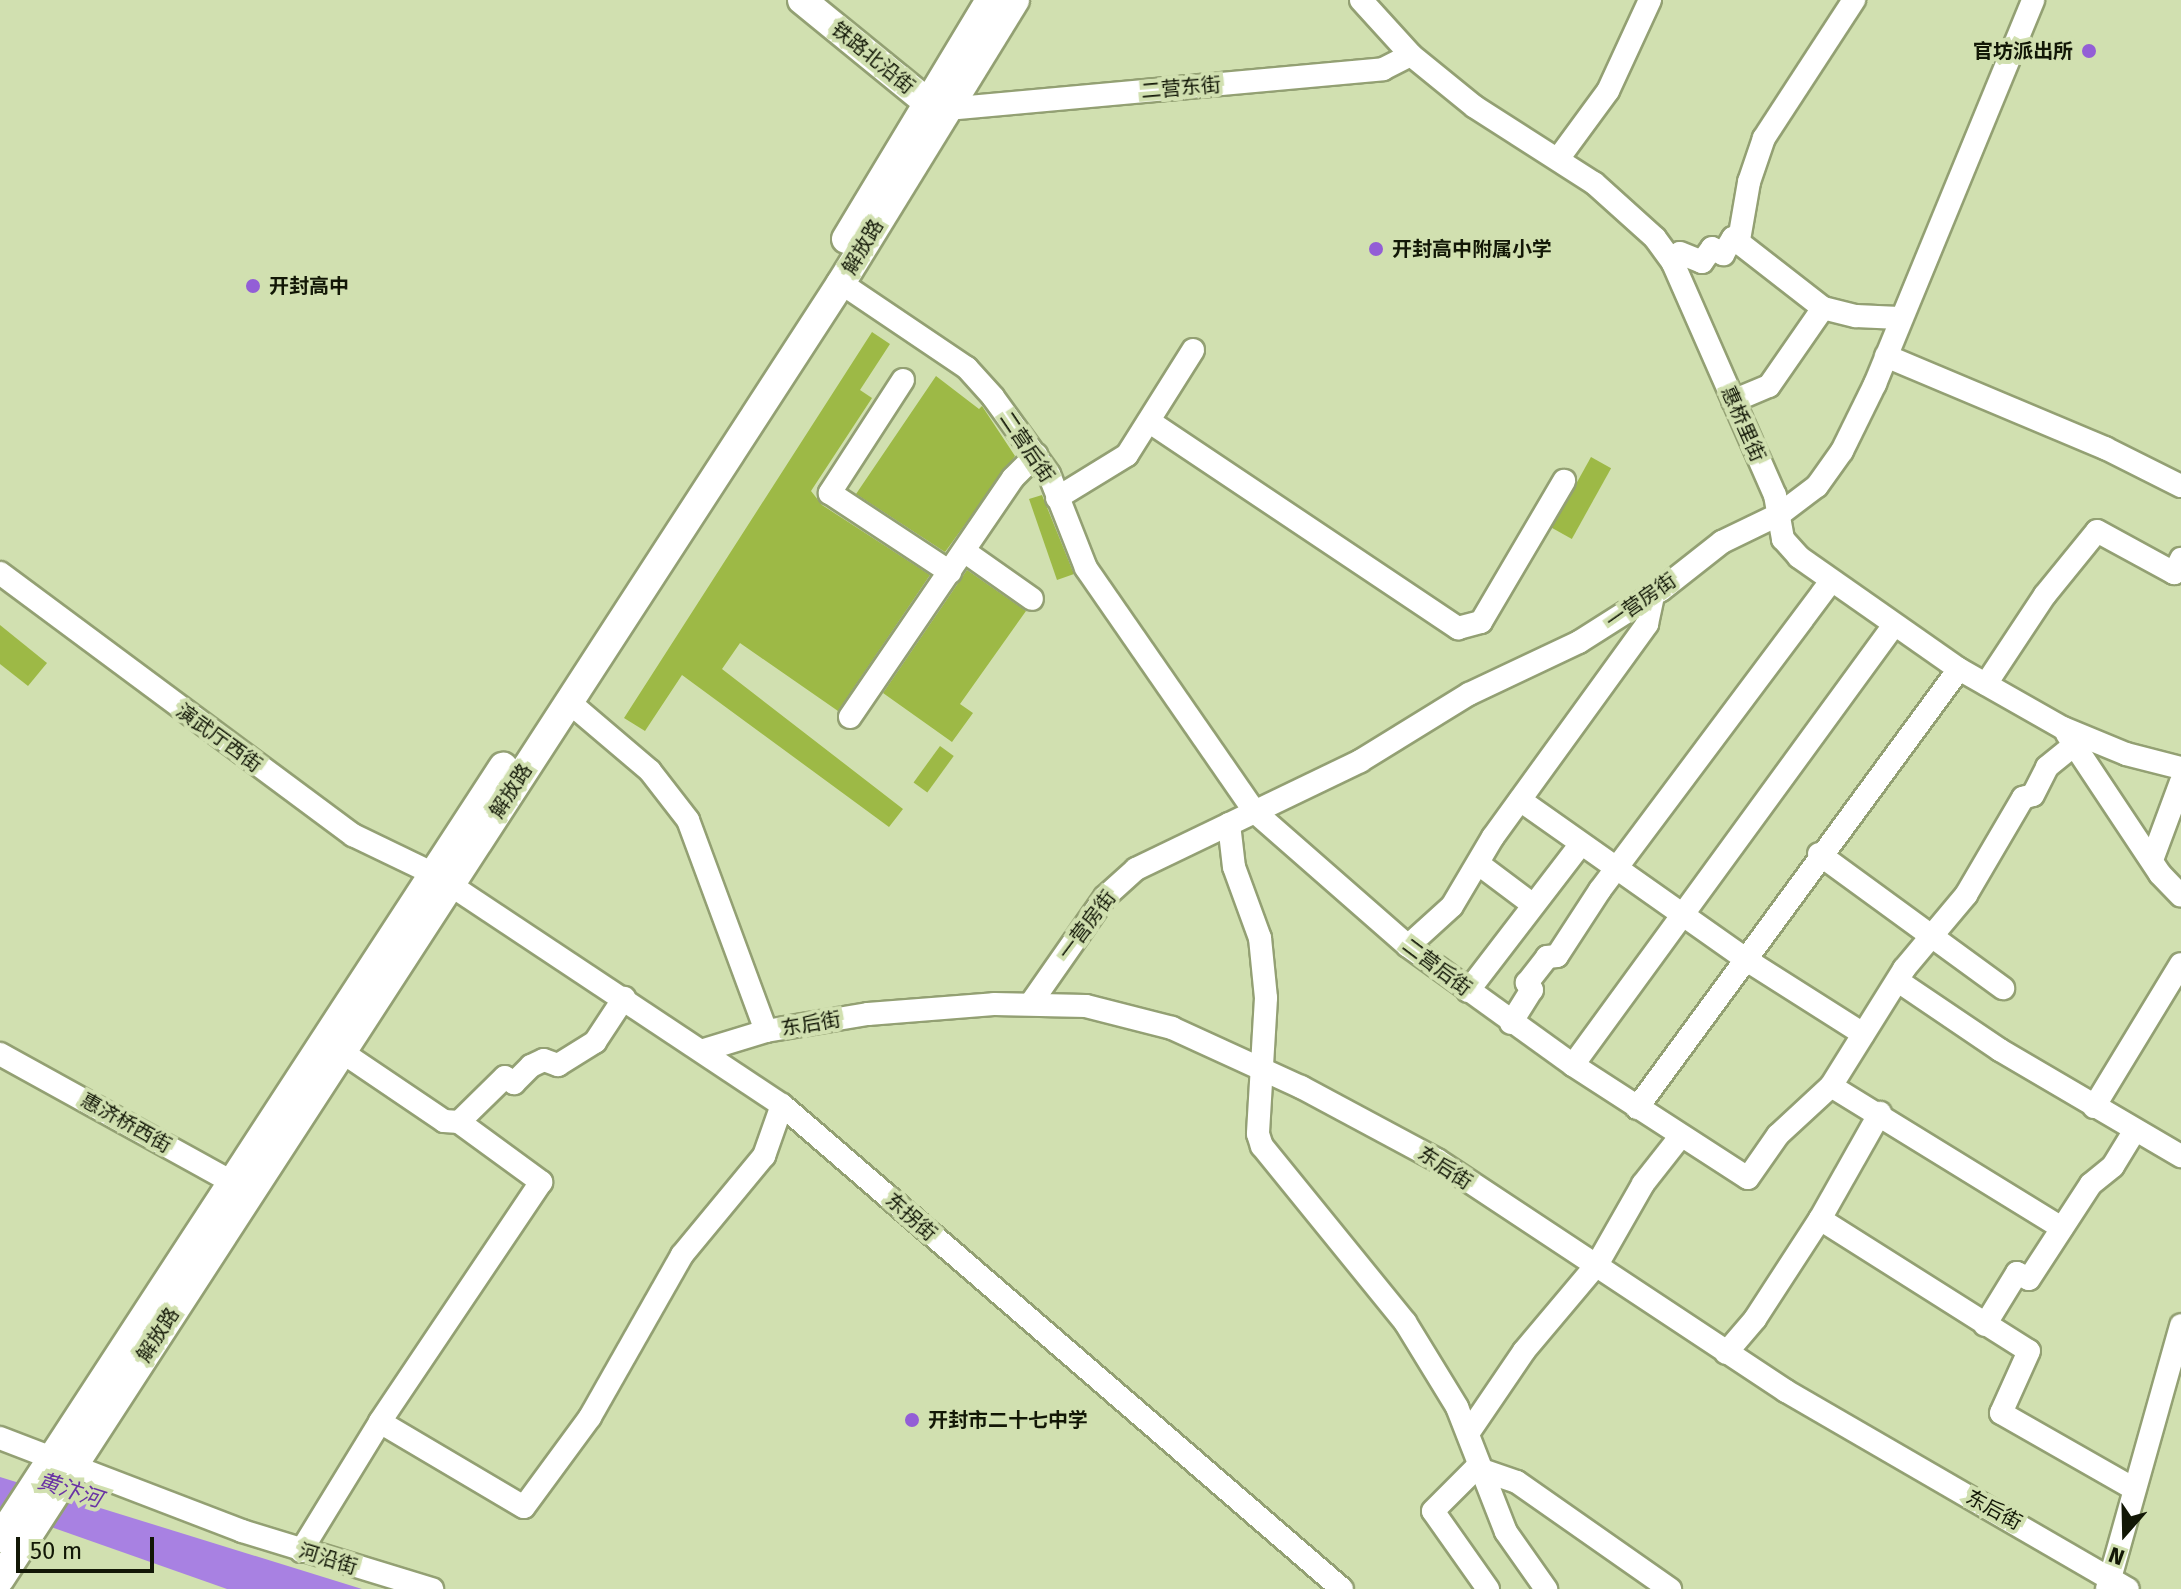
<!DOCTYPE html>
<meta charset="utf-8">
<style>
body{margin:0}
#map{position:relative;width:2181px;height:1589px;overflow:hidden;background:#d1e0b0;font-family:"Fira Sans","Noto Sans SC",sans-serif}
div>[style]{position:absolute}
.water>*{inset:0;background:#a881e2}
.building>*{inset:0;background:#9db946;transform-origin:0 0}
.roads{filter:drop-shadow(2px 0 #93a073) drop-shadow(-2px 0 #93a073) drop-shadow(0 2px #93a073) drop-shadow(0 -2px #93a073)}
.minor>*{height:22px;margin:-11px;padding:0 11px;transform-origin:11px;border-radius:11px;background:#fff}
.major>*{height:28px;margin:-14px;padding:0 14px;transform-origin:14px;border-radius:14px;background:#fff}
.dots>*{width:22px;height:22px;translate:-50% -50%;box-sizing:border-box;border:4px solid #d1e0b0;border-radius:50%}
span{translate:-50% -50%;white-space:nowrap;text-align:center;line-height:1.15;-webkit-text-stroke:8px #d1e0b0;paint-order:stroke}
.poi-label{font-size:20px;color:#121706;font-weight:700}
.right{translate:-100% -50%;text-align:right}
.left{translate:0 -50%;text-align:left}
.street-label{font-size:20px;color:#121706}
.water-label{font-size:22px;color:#6933a4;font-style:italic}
.north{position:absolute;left:2085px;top:1493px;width:80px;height:80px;-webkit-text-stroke:6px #d1e0b0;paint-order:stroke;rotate:200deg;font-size:22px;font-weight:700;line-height:32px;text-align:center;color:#121706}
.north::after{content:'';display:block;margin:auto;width:28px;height:36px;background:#121706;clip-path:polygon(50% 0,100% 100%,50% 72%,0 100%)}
.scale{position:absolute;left:16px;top:1537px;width:138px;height:36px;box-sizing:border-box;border:4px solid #121706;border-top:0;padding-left:10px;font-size:24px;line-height:28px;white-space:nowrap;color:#121706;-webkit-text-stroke:6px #d1e0b0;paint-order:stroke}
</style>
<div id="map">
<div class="water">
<i style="clip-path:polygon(0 1477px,362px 1589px,227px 1589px,0 1509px)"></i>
</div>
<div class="building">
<i style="clip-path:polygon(872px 332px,890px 344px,860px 390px,872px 398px,811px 491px,822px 505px,930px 575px,838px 711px,740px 643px,722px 669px,903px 809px,889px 827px,682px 675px,645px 731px,624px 718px)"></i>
<i style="clip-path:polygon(936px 376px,979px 409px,982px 406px,1015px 456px,945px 552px,856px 494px)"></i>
<i style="left:1591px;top:457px;width:23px;height:81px;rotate:29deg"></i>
<i style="clip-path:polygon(1042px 495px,1074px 574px,1057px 580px,1029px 499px)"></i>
<i style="clip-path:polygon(967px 570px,1026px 611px,960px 704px,973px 713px,952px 742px,883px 693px)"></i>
<i style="clip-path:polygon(0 625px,47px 663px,28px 686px,0 664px)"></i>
<i style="left:940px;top:746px;width:17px;height:45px;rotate:36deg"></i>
</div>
<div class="roads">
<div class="minor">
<i style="left:1361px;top:0;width:74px;rotate:47.7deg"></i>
<i style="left:1411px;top:55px;width:82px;rotate:39.1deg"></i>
<i style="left:1475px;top:107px;width:141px;rotate:32.6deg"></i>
<i style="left:1594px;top:183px;width:82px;rotate:42deg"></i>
<i style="left:1655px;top:238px;width:31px;rotate:54deg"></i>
<i style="left:1673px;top:263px;width:253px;rotate:66.3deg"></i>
<i style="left:1775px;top:495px;width:45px;rotate:79.7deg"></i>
<i style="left:1783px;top:539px;width:24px;rotate:48deg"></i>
<i style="left:1799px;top:557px;width:195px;rotate:35deg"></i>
<i style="left:1959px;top:669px;width:120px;rotate:29.6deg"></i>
<i style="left:2063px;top:728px;width:68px;rotate:22.4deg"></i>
<i style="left:2126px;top:754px;width:57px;rotate:14.3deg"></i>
<i style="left:947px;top:109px;width:438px;rotate:-5.2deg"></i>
<i style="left:1383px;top:69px;width:31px;rotate:-27deg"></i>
<i style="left:1558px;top:159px;width:84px;rotate:-53.7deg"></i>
<i style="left:1608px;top:91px;width:100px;rotate:-65.2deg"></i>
<i style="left:1739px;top:240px;width:59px;rotate:-80.2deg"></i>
<i style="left:1749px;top:182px;width:46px;rotate:-71.2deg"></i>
<i style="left:1764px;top:138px;width:165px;rotate:-56.9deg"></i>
<i style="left:1673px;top:263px;width:12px;rotate:-55deg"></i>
<i style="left:1680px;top:253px;width:24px;rotate:22deg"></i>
<i style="left:1702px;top:262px;width:17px;rotate:-54deg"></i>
<i style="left:1712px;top:248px;width:13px;rotate:29deg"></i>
<i style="left:1723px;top:254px;width:19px;rotate:-58deg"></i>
<i style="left:1733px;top:238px;width:114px;rotate:37.9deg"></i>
<i style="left:1823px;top:308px;width:34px;rotate:14deg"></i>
<i style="left:1856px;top:316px;width:43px;rotate:2.7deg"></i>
<i style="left:841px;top:283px;width:152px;rotate:34deg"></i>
<i style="left:967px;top:368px;width:39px;rotate:48deg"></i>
<i style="left:993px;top:397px;width:95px;rotate:54deg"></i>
<i style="left:1049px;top:474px;width:101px;rotate:68.5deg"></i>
<i style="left:1086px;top:568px;width:297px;rotate:55.3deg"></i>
<i style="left:1255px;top:812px;width:203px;rotate:41.2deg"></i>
<i style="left:1408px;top:946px;width:203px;rotate:35.8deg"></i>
<i style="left:1573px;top:1065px;width:208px;rotate:32.9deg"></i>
<i style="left:1748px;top:1178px;width:52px;rotate:-55.1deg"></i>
<i style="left:1778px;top:1135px;width:72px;rotate:-42.8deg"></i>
<i style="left:1831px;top:1086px;width:138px;rotate:-58deg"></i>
<i style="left:1904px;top:969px;width:97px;rotate:-50deg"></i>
<i style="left:1966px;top:895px;width:113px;rotate:-59.6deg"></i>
<i style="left:2023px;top:798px;width:10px;rotate:-17deg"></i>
<i style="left:2033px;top:795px;width:31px;rotate:-63deg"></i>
<i style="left:2047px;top:767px;width:33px;rotate:-39deg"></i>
<i style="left:1886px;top:356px;width:238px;rotate:22.8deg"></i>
<i style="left:2105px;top:448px;width:85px;rotate:26.6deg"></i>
<i style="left:903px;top:380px;width:135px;rotate:122.9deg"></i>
<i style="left:830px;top:493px;width:144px;rotate:33.4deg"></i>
<i style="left:1733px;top:401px;width:39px;rotate:-23deg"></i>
<i style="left:1769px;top:386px;width:95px;rotate:-55.3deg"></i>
<i style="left:1150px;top:422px;width:371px;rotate:33.8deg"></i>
<i style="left:1458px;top:628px;width:24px;rotate:-15deg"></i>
<i style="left:1481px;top:622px;width:164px;rotate:-59.5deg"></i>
<i style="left:1057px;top:498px;width:82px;rotate:-31.6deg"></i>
<i style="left:1127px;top:455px;width:124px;rotate:-57.8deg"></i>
<i style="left:964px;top:551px;width:83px;rotate:35.2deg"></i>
<i style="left:0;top:573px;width:440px;rotate:36.6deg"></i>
<i style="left:353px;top:835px;width:90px;rotate:25.7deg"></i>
<i style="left:434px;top:874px;width:418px;rotate:33.6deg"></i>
<i style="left:782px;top:1105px;width:740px;rotate:40.84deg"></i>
<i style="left:1986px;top:684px;width:107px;rotate:-56.5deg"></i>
<i style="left:2045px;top:595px;width:82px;rotate:-50.9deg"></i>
<i style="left:2097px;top:531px;width:88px;rotate:28.6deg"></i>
<i style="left:2174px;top:573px;width:16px;rotate:-63deg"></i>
<i style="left:569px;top:702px;width:106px;rotate:40.4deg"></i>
<i style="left:650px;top:771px;width:62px;rotate:52.2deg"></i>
<i style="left:688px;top:820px;width:225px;rotate:69.7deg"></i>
<i style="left:850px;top:717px;width:289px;rotate:-55.7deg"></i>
<i style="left:1013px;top:478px;width:33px;rotate:-45deg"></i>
<i style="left:2067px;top:734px;width:168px;rotate:56.4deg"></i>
<i style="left:2160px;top:874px;width:30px;rotate:46deg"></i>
<i style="left:1520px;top:800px;width:276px;rotate:35.2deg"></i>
<i style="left:1745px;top:959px;width:140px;rotate:32.4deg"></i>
<i style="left:1229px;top:824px;width:43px;rotate:83.4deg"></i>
<i style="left:1234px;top:867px;width:76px;rotate:69.9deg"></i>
<i style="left:1260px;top:938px;width:60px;rotate:84.3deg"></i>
<i style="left:1266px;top:998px;width:136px;rotate:93.4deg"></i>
<i style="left:1258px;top:1134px;width:13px;rotate:72deg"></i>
<i style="left:1262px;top:1146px;width:227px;rotate:50.9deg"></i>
<i style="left:1405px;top:1322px;width:100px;rotate:58.5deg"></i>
<i style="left:1457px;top:1407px;width:134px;rotate:68.6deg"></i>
<i style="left:1506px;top:1532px;width:70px;rotate:54.9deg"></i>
<i style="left:1819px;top:854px;width:228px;rotate:36.1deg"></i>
<i style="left:2152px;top:860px;width:83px;rotate:-69.6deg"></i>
<i style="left:1480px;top:865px;width:65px;rotate:36.9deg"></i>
<i style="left:1408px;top:946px;width:59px;rotate:-42.3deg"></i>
<i style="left:1452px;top:906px;width:80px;rotate:-59.3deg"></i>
<i style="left:1493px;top:837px;width:263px;rotate:-54.1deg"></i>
<i style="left:1647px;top:624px;width:30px;rotate:-78deg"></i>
<i style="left:1898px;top:981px;width:123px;rotate:34.1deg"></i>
<i style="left:2000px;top:1050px;width:210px;rotate:30.4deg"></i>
<i style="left:1468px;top:991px;width:185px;rotate:-52.5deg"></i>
<i style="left:1031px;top:1003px;width:129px;rotate:-55.1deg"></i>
<i style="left:1105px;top:897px;width:42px;rotate:-42.1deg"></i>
<i style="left:1136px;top:869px;width:249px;rotate:-25.7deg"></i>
<i style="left:1360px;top:761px;width:128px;rotate:-31.6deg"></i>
<i style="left:1469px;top:694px;width:122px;rotate:-25.3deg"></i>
<i style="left:1579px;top:642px;width:97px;rotate:-32.4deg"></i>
<i style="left:1661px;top:590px;width:78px;rotate:-38.2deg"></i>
<i style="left:1722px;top:542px;width:64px;rotate:-25.8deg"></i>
<i style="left:1780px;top:514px;width:46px;rotate:-37.1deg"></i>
<i style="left:1817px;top:486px;width:43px;rotate:-54.5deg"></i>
<i style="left:1842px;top:451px;width:75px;rotate:-63.8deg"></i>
<i style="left:1875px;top:384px;width:415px;rotate:-67.6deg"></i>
<i style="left:1511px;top:1023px;width:39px;rotate:-58deg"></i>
<i style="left:1532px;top:990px;width:9px;rotate:-126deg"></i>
<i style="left:1527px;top:983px;width:33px;rotate:-52deg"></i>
<i style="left:1547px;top:957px;width:10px;rotate:-6deg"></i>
<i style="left:1557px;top:956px;width:79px;rotate:-56.9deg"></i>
<i style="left:1600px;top:890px;width:384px;rotate:-53.2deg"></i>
<i style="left:704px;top:1050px;width:65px;rotate:-17deg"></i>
<i style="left:766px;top:1031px;width:103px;rotate:-9.5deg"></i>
<i style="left:868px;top:1014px;width:126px;rotate:-4.5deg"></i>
<i style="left:994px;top:1004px;width:92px;rotate:1.2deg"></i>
<i style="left:1086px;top:1006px;width:89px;rotate:14.3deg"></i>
<i style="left:1172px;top:1028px;width:142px;rotate:24.6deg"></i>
<i style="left:1301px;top:1087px;width:154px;rotate:28.2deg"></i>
<i style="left:1437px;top:1160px;width:419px;rotate:33.5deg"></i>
<i style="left:1786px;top:1391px;width:395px;rotate:30.1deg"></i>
<i style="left:342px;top:1052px;width:123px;rotate:34.1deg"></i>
<i style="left:444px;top:1121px;width:15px;rotate:4deg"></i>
<i style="left:459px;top:1122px;width:102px;rotate:36.2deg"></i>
<i style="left:541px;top:1182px;width:289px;rotate:123.9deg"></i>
<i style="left:0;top:1054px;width:281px;rotate:28.9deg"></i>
<i style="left:1573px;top:1065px;width:545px;rotate:-53.89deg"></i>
<i style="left:1831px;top:1086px;width:271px;rotate:31.6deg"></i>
<i style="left:2094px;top:1107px;width:167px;rotate:-58.7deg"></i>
<i style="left:1637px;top:1108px;width:544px;rotate:-53.74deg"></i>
<i style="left:459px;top:1122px;width:64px;rotate:-44.4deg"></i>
<i style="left:505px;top:1077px;width:11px;rotate:34deg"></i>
<i style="left:514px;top:1083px;width:24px;rotate:-45deg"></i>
<i style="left:531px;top:1066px;width:14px;rotate:-25deg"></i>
<i style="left:544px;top:1060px;width:15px;rotate:20deg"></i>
<i style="left:558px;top:1065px;width:44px;rotate:-31.9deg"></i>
<i style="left:595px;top:1042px;width:53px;rotate:-56.6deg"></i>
<i style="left:1820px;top:1219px;width:247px;rotate:32.3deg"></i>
<i style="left:2029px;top:1351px;width:68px;rotate:114.3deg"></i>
<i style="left:2001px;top:1413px;width:153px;rotate:29.7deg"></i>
<i style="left:1985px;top:1325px;width:61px;rotate:-58.4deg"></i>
<i style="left:2017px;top:1273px;width:13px;rotate:27deg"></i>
<i style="left:2029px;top:1279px;width:113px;rotate:-56.9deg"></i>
<i style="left:2091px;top:1184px;width:28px;rotate:-39deg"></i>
<i style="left:2113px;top:1166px;width:42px;rotate:-58.6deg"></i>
<i style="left:1726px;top:1353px;width:45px;rotate:-49.5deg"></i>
<i style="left:1755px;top:1319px;width:119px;rotate:-57deg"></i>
<i style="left:1820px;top:1219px;width:122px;rotate:-60.5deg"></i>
<i style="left:1469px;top:1432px;width:98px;rotate:-55.8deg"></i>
<i style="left:1524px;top:1351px;width:115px;rotate:-49.9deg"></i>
<i style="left:1598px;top:1263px;width:91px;rotate:-60.3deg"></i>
<i style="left:1643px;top:1184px;width:60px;rotate:-51.8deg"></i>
<i style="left:0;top:1438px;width:259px;rotate:21deg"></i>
<i style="left:242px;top:1531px;width:199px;rotate:17deg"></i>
<i style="left:301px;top:1551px;width:151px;rotate:-58.5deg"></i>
<i style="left:380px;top:1422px;width:167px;rotate:30.6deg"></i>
<i style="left:524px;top:1507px;width:112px;rotate:-53.7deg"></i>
<i style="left:590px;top:1417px;width:186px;rotate:-60.4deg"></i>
<i style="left:682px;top:1255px;width:129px;rotate:-50.4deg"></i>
<i style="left:764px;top:1156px;width:54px;rotate:-70.6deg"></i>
<i style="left:1488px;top:1589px;width:95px;rotate:-125.2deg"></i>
<i style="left:1433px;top:1511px;width:61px;rotate:-45deg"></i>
<i style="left:1476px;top:1468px;width:43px;rotate:18.9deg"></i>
<i style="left:1517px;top:1482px;width:187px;rotate:35deg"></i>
<i style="left:2107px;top:1589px;width:274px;rotate:-74.3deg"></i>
</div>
<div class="major">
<i style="left:802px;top:0;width:160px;rotate:39.2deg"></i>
<i style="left:926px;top:101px;width:18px;rotate:22deg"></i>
<i style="left:846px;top:239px;width:279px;rotate:-58.9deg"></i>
<i style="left:0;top:1538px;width:921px;rotate:-56.88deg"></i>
<i style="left:0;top:1579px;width:1545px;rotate:-57.02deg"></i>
<i style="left:841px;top:283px;width:332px;rotate:-58.4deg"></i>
</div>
</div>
<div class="dots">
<i style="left:2089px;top:51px;background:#935ed6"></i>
<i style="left:1376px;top:249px;background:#935ed6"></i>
<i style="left:253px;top:286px;background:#935ed6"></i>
<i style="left:912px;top:1420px;background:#935ed6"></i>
</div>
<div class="poi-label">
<span class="right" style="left:2073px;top:51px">官坊派出所</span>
<span class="left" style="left:1392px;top:249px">开封高中附属小学</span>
<span class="left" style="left:269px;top:286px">开封高中</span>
<span class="left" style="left:928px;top:1420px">开封市二十七中学</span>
</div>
<div class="street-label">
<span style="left:873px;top:58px;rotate:39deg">铁路北沿街</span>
<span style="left:1181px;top:88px;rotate:-5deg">二营东街</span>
<span style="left:863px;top:247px;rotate:-59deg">解放路</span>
<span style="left:1743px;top:424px;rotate:66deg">惠桥里街</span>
<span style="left:1027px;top:447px;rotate:56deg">二营后街</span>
<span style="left:1641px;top:601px;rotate:-35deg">一营房街</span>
<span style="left:219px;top:738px;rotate:36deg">演武厅西街</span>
<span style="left:511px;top:791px;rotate:-57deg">解放路</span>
<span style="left:1087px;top:925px;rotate:-53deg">一营房街</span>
<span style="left:1437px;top:967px;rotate:37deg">二营后街</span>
<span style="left:811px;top:1024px;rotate:-10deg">东后街</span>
<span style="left:126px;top:1123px;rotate:29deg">惠济桥西街</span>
<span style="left:1445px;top:1168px;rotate:33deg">东后街</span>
<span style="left:911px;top:1217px;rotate:41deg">东拐街</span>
<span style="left:158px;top:1335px;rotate:-57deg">解放路</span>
<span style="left:1994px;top:1510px;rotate:29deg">东后街</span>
<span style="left:328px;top:1559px;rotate:17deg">河沿街</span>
</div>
<div class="water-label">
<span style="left:70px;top:1490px;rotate:18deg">黄汴河</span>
</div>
<div class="north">N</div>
<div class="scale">50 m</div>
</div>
